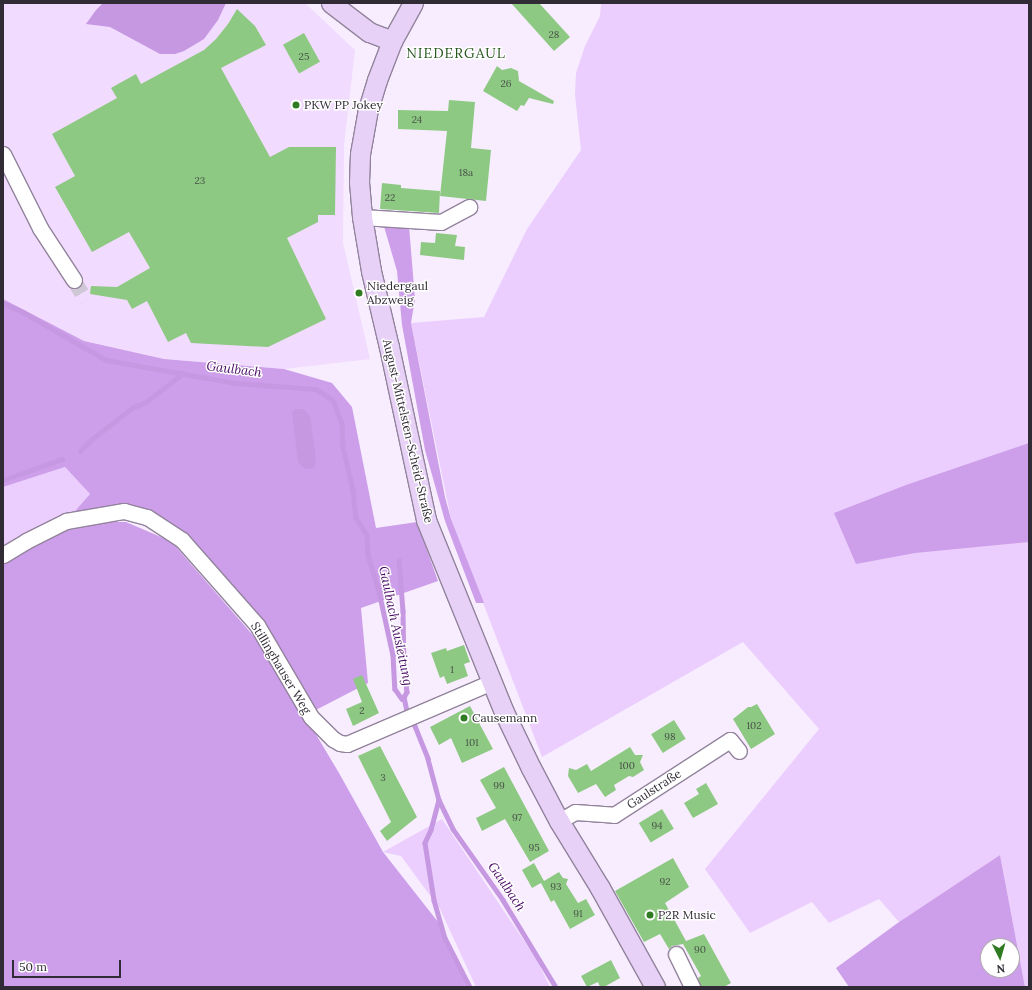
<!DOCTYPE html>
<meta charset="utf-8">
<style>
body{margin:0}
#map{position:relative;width:1032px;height:990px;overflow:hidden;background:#f7edfe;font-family:Lora,serif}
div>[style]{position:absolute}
.built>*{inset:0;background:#f1dbfe}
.green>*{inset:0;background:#ebcefd}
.forest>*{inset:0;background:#cd9ee9}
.water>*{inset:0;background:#c698e2}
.stream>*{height:4.5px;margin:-2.25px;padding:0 2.25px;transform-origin:2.25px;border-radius:2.25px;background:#c698e2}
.building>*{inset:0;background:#8ec983;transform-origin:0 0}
.minor-tunnel>*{height:15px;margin-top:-7.5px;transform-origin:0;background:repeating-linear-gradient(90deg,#cfc6d6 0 15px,transparent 0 23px)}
.roads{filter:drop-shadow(1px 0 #92839c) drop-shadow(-1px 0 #92839c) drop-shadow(0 1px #92839c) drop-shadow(0 -1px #92839c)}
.minor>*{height:15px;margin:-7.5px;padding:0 7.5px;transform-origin:7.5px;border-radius:7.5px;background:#fff}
.major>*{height:19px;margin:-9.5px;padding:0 9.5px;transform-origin:9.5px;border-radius:9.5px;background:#e8d1f7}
.dots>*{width:11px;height:11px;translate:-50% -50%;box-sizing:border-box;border:2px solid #fff;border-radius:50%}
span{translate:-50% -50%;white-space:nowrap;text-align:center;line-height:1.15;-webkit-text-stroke:3px #fff;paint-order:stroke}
.number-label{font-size:10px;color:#485248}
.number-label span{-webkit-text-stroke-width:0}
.poi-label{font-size:12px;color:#312b35}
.left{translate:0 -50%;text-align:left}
.street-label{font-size:12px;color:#312b35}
.water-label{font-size:13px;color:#490b64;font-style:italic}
.quarter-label{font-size:14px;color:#26551e;letter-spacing:1px}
.frame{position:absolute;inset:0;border:4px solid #312b35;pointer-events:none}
.north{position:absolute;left:980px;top:938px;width:40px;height:40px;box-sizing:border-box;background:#fff;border:1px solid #adaaae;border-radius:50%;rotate:175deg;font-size:11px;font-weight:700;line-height:16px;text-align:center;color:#312b35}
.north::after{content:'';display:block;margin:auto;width:14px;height:18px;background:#2f7b22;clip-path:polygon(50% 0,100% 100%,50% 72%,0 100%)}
.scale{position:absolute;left:12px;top:960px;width:109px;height:18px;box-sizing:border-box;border:2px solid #312b35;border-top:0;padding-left:5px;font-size:12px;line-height:14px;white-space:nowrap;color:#312b35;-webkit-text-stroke:3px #fff;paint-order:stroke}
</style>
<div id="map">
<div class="built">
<i style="clip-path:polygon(3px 3px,305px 3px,355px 50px,344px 145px,343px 243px,370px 359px,284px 369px,164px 359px,84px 341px,3px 299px)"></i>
</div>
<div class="green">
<i style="clip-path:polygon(601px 3px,1029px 3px,1029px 987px,1025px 987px,1000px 855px,899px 922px,879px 899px,829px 923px,812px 902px,750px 933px,705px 869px,819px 729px,743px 642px,542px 757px,451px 519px,411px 323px,484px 317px,527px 229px,581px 150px,575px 95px,576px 73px,585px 46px,600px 16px)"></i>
<i style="clip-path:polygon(65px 467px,90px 494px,68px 519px,3px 560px,3px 487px)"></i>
<i style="clip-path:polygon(442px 819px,537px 960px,550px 987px,476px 987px,440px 909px,401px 856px,383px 852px)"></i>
</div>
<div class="forest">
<i style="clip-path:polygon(383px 223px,409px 226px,415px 299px,411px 323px,445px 497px,451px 519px,484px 603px,476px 603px,445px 521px,425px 450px,402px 325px,397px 271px)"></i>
<i style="clip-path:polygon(3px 299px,84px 341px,164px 359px,284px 369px,332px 383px,352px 407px,376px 528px,417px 522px,438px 581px,361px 608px,368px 683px,312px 712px,246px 612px,176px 547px,265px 649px,339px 773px,383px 852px,442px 927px,467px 987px,3px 987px,3px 564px,69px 522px,126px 522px,168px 540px,134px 519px,68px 519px,90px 494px,65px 467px,3px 487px)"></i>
<i style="clip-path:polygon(1029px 443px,1029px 542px,915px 553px,856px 564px,834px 513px,906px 485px)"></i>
<i style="clip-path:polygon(evenodd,1000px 855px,1025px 987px,849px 987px,836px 968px,899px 922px,1000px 855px,988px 946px,1012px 946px,1012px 970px,988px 970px,988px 946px)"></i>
</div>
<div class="water">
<i style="clip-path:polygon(103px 3px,226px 3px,218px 20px,204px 39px,184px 51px,175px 54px,160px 54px,110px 27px,86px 24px,96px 10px)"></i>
<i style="clip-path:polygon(295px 409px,304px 409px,310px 416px,316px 459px,314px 468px,305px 469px,298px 462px,292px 413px)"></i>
</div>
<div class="stream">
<i style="left:3px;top:303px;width:22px;rotate:24deg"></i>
<i style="left:23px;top:312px;width:96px;rotate:30deg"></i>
<i style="left:106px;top:360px;width:131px;rotate:10.1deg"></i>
<i style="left:235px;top:383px;width:81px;rotate:4.2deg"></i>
<i style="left:316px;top:389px;width:20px;rotate:33deg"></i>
<i style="left:333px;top:400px;width:25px;rotate:69deg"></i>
<i style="left:342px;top:423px;width:24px;rotate:88deg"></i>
<i style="left:343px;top:447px;width:44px;rotate:76.9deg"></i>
<i style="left:353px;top:490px;width:28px;rotate:84deg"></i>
<i style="left:356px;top:518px;width:20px;rotate:57deg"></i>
<i style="left:367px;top:535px;width:20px;rotate:87deg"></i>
<i style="left:368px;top:555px;width:34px;rotate:73deg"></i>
<i style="left:378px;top:587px;width:70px;rotate:77.6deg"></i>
<i style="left:393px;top:655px;width:34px;rotate:87deg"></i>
<i style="left:395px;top:689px;width:12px;rotate:55deg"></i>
<i style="left:402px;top:699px;width:3px;rotate:-45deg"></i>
<i style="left:404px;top:697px;width:14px;rotate:78deg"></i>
<i style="left:407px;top:711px;width:17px;rotate:62deg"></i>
<i style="left:415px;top:726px;width:35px;rotate:68deg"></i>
<i style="left:428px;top:759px;width:42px;rotate:75deg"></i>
<i style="left:439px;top:800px;width:31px;rotate:105deg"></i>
<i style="left:431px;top:830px;width:14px;rotate:115deg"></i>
<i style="left:425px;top:843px;width:58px;rotate:81deg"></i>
<i style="left:434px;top:900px;width:40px;rotate:74deg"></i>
<i style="left:445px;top:938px;width:55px;rotate:63deg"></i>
<i style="left:80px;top:451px;width:17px;rotate:-45deg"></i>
<i style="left:92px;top:439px;width:51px;rotate:-37.8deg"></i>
<i style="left:132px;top:408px;width:15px;rotate:-23deg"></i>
<i style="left:146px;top:402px;width:46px;rotate:-37.9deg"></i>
<i style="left:3px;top:480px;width:63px;rotate:-19.6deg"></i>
<i style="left:399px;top:560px;width:51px;rotate:85.5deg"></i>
<i style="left:403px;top:611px;width:62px;rotate:89.1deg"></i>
<i style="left:404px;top:673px;width:10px;rotate:79deg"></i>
<i style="left:406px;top:683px;width:9px;rotate:84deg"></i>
<i style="left:407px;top:692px;width:6px;rotate:121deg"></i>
<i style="left:439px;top:800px;width:32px;rotate:64deg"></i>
<i style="left:453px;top:829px;width:87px;rotate:54.8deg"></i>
<i style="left:503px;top:900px;width:102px;rotate:58.7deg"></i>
</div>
<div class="building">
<i style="clip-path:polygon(511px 3px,539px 3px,570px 37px,554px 51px)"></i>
<i style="clip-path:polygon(237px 9px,255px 26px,266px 45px,221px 68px,270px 157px,289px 147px,336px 147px,335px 215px,318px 215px,318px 222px,287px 238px,326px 319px,268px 347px,191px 343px,186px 333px,168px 342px,147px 301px,132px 309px,127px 300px,90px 294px,91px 286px,117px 287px,150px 268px,129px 232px,92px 252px,55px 187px,75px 176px,52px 134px,117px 98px,111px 88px,136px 74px,141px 84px,204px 50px,216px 39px,228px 24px)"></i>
<i style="left:304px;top:33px;width:33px;height:24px;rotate:61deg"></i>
<i style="clip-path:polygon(497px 66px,502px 70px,511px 68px,518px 71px,519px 81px,554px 101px,553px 104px,529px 98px,524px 106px,521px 105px,517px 111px,483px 91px)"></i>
<i style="clip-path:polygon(449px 100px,475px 102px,471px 148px,491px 150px,486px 201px,440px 196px,447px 131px,398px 129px,398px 110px,448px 111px)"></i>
<i style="clip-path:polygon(382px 183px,401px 185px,401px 188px,440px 191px,439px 213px,380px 209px)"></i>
<i style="clip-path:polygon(436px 233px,457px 235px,455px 246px,465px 247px,464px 260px,420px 255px,421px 242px,435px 243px)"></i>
<i style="clip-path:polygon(464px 645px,470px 662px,464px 664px,468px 676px,447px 684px,444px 676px,440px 678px,431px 653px,446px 648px,447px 651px)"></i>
<i style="clip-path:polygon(362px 675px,379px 713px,353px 726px,346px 709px,362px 702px,353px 679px)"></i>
<i style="clip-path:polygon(757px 704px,775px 734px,751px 749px,733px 719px,748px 707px,751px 707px)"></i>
<i style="clip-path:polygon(470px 706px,493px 749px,462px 763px,451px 738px,439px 745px,430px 727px)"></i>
<i style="left:674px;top:720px;width:22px;height:27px;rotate:58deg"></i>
<i style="clip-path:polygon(380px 746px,417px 817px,387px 841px,380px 831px,391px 822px,358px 756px)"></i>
<i style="clip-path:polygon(630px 747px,635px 755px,643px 755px,640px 762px,644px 770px,633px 777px,629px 776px,614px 785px,616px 790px,605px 797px,596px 784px,578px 793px,568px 776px,569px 768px,576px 770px,587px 764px,591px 771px)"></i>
<i style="clip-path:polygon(504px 767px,549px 851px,530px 862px,505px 819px,482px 831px,476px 818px,496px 808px,480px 780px)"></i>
<i style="clip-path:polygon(706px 783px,718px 804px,693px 818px,684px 803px,699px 794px,696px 789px)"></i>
<i style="left:662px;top:809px;width:23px;height:27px;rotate:59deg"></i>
<i style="clip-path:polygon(673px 858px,689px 887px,665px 903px,686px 941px,704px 934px,731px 983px,724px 987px,701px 987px,698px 978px,701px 976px,683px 944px,672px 946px,669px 949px,660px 934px,644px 942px,615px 891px)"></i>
<i style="clip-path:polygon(534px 863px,544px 881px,559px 872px,563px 878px,568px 879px,566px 884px,578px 903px,586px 899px,595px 915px,570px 929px,554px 900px,551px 902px,541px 883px,532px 888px,522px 870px)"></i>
<i style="clip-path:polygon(611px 960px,620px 978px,604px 987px,600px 987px,598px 982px,587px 987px,581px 976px)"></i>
</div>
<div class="minor-tunnel">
<i style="left:74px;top:280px;width:23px;rotate:59deg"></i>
</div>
<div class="roads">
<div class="minor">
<i style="left:3px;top:154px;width:83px;rotate:63.4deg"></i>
<i style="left:40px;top:228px;width:62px;rotate:56.8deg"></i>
<i style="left:362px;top:217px;width:79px;rotate:3.6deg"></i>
<i style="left:441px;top:222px;width:32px;rotate:-28deg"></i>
<i style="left:3px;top:555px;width:27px;rotate:-31deg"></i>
<i style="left:26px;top:541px;width:45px;rotate:-26.6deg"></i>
<i style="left:66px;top:521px;width:59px;rotate:-9.8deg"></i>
<i style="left:124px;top:511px;width:24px;rotate:15deg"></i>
<i style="left:147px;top:517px;width:42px;rotate:33.3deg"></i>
<i style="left:182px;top:540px;width:113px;rotate:48.6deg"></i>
<i style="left:257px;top:625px;width:107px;rotate:59.6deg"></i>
<i style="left:311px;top:717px;width:31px;rotate:45deg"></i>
<i style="left:333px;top:739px;width:8px;rotate:30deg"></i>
<i style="left:340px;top:743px;width:7px;rotate:8deg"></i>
<i style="left:347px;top:744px;width:158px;rotate:-23.2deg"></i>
<i style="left:559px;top:821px;width:18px;rotate:-29deg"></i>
<i style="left:575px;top:812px;width:39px;rotate:4deg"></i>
<i style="left:614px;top:815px;width:138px;rotate:-32.9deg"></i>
<i style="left:730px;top:740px;width:14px;rotate:51deg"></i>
<i style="left:676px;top:954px;width:37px;rotate:64deg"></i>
</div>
<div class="major">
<i style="left:331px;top:3px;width:48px;rotate:37.3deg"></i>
<i style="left:369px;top:32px;width:25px;rotate:21deg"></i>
<i style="left:413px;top:3px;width:43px;rotate:118.9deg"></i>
<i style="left:392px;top:41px;width:42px;rotate:111deg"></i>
<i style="left:377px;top:80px;width:30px;rotate:107deg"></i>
<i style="left:368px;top:109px;width:46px;rotate:100.1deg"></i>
<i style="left:360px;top:154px;width:28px;rotate:92deg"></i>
<i style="left:359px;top:182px;width:35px;rotate:85deg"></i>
<i style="left:362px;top:217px;width:55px;rotate:80.5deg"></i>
<i style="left:371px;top:271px;width:78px;rotate:76.7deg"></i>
<i style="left:389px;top:347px;width:177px;rotate:77.9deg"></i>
<i style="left:426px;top:520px;width:207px;rotate:67.9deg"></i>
<i style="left:504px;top:712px;width:62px;rotate:64.3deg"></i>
<i style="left:531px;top:768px;width:60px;rotate:62.2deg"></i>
<i style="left:559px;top:821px;width:79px;rotate:58.5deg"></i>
<i style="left:600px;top:888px;width:113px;rotate:60.9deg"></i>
</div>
</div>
<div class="dots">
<i style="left:296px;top:105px;background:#2f7b22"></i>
<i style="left:359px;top:293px;background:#2f7b22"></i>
<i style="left:464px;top:718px;background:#2f7b22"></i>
<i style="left:650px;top:915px;background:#2f7b22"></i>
</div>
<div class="number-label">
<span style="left:554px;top:35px">28</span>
<span style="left:304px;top:57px">25</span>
<span style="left:506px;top:84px">26</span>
<span style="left:417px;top:120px">24</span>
<span style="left:466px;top:173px">18a</span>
<span style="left:200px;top:181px">23</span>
<span style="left:390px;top:198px">22</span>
<span style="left:452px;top:670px">1</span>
<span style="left:362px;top:711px">2</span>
<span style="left:754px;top:726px">102</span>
<span style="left:670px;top:737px">98</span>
<span style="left:472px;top:743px">101</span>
<span style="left:627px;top:766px">100</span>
<span style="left:383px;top:778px">3</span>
<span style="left:499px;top:786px">99</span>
<span style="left:517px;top:818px">97</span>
<span style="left:657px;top:826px">94</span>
<span style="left:534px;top:848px">95</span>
<span style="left:665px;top:882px">92</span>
<span style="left:556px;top:887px">93</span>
<span style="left:578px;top:914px">91</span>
<span style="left:700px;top:950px">90</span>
</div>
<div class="poi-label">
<span class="left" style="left:304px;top:105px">PKW PP Jokey</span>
<span class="left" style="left:367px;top:293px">Niedergaul<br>Abzweig</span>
<span class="left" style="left:472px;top:718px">Causemann</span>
<span class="left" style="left:658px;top:915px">P2R Music</span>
</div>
<div class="street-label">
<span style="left:408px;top:431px;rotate:77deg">August-Mittelsten-Scheid-Straße</span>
<span style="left:281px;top:668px;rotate:59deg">Stillinghauser Weg</span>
<span style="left:654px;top:789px;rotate:-33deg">Gaulstraße</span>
</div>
<div class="water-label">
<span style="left:234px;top:370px;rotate:7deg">Gaulbach</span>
<span style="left:395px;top:626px;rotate:78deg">Gaulbach Ausleitung</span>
<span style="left:506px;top:887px;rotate:56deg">Gaulbach</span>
</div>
<div class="quarter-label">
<span style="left:456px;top:53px">NIEDERGAUL</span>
</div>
<div class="frame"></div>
<div class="north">N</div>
<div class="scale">50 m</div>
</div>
